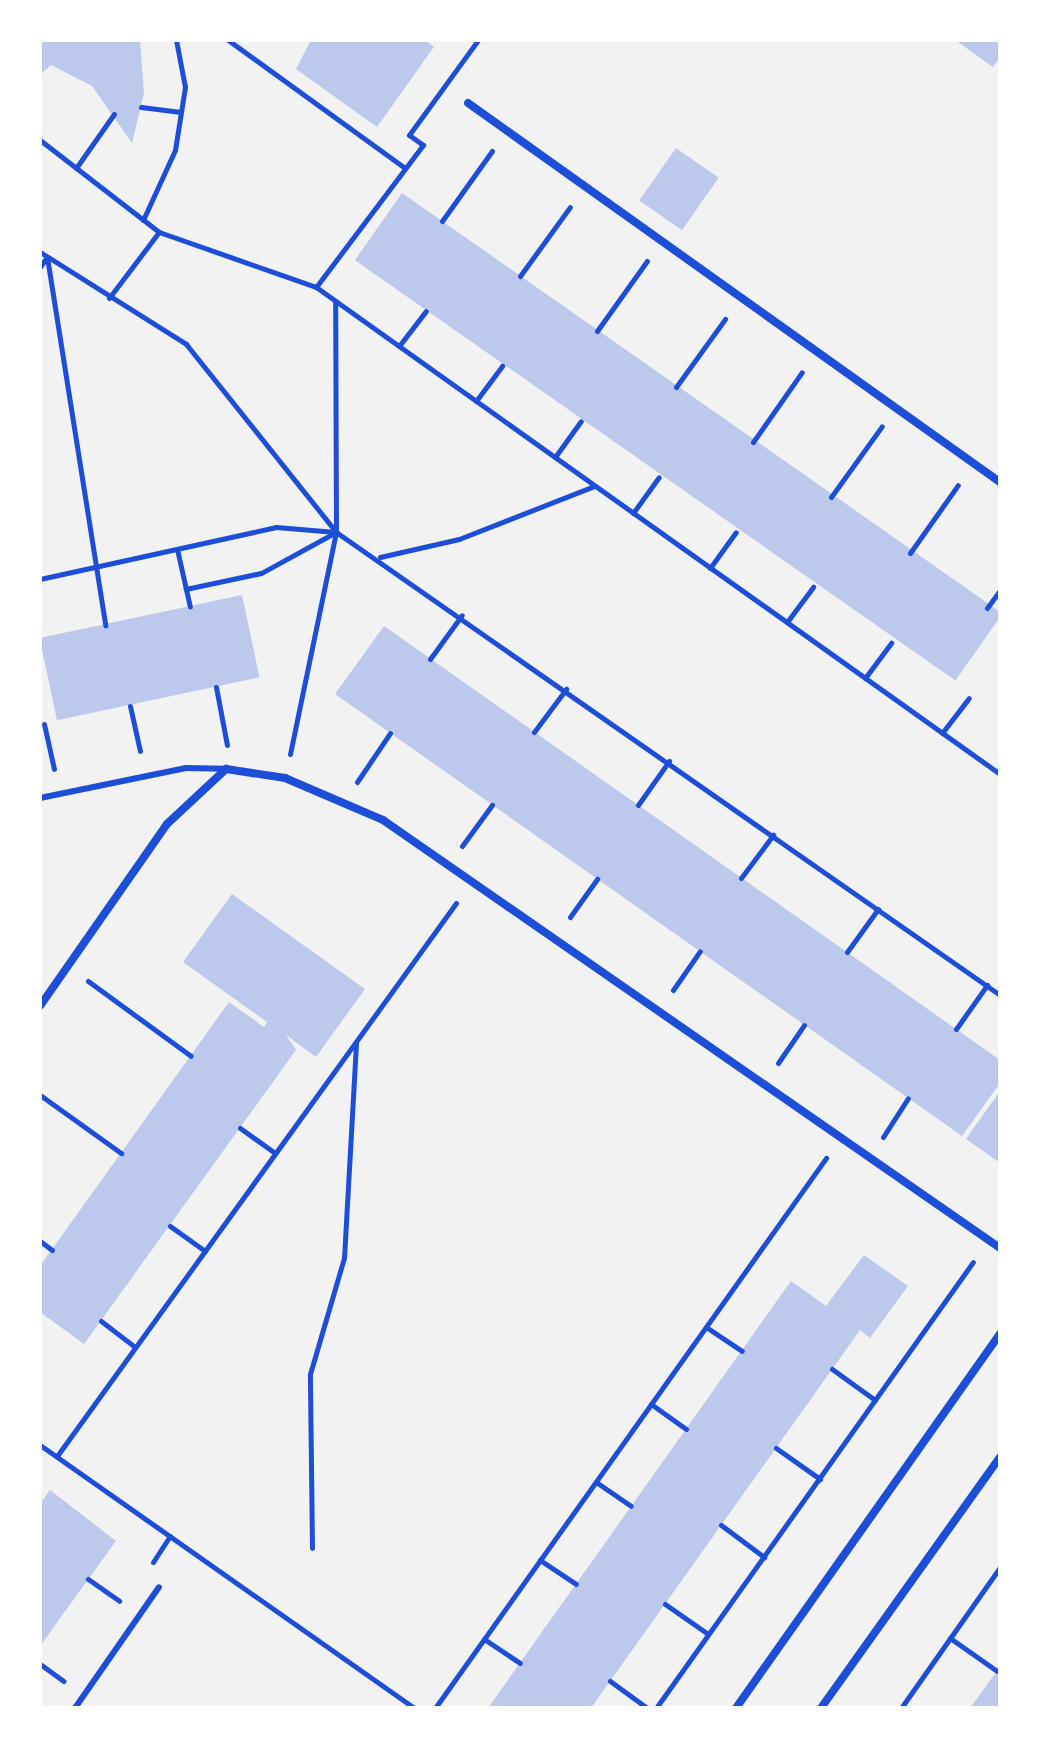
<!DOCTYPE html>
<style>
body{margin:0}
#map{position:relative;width:1040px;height:1748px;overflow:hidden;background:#f2f2f2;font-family:Signika,sans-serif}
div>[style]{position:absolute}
.building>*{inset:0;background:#bdc9ec;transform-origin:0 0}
.path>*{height:5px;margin:-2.5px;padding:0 2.5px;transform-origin:2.5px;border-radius:2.5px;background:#1d4ed8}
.service>*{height:6px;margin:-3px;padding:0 3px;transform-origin:3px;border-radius:3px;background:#1d4ed8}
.minor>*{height:8px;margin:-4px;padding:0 4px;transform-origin:4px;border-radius:4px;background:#1d4ed8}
span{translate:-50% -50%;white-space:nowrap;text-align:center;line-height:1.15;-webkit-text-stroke:7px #fff;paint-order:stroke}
.frame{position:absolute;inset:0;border:42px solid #fff;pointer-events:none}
</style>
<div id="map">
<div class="building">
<i style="clip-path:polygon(40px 40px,140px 40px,144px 93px,132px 143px,92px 86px,51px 65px,40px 75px)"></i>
<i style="clip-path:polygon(311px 40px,425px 40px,434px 47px,377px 127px,296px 69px)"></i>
<i style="clip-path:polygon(955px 40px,1000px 40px,1000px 57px,993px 67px)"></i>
<i style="left:676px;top:148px;width:52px;height:64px;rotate:35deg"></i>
<i style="left:402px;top:193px;width:733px;height:82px;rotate:35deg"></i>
<i style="left:242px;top:595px;width:84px;height:207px;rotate:78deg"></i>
<i style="clip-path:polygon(384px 626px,1000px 1060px,1000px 1083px,962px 1136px,335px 694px)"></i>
<i style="clip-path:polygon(232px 894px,365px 989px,316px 1057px,286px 1035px,296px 1050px,84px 1344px,40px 1312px,40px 1266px,229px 1002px,264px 1027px,267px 1022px,183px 962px)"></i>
<i style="clip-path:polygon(1000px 1091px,1000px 1163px,966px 1139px)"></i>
<i style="clip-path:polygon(864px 1255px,908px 1286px,870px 1338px,860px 1330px,591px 1708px,488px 1708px,791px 1281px,826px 1306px)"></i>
<i style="clip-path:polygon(50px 1490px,116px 1541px,40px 1646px,40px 1504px)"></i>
<i style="clip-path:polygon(1000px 1666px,1000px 1708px,970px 1708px,997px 1671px)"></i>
</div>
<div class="path">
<i style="left:228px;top:40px;width:218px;rotate:35.9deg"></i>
<i style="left:141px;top:107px;width:40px;rotate:7.1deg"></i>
<i style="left:40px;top:140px;width:150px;rotate:37.7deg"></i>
<i style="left:159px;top:232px;width:166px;rotate:19.3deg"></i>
<i style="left:316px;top:287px;width:840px;rotate:35.45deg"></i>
<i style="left:76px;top:168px;width:66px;rotate:-54.9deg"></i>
<i style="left:143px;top:220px;width:77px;rotate:-65.4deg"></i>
<i style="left:175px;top:150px;width:64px;rotate:-81deg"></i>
<i style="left:185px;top:87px;width:48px;rotate:-100.8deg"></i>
<i style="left:442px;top:221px;width:86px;rotate:-54.5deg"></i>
<i style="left:40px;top:252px;width:173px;rotate:32.2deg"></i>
<i style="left:186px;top:344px;width:241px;rotate:51.4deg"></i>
<i style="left:336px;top:532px;width:809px;rotate:34.89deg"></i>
<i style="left:47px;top:257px;width:373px;rotate:81deg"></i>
<i style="left:40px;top:267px;width:11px;rotate:-56deg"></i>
<i style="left:520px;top:276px;width:85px;rotate:-54.1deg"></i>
<i style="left:316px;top:287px;width:178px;rotate:-53deg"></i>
<i style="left:423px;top:145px;width:17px;rotate:-144deg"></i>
<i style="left:409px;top:135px;width:117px;rotate:-54deg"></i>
<i style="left:109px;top:298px;width:83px;rotate:-52.9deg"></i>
<i style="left:597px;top:331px;width:86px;rotate:-54.5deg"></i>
<i style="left:399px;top:346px;width:44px;rotate:-52.4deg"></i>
<i style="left:676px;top:387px;width:84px;rotate:-54.2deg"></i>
<i style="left:476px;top:401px;width:44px;rotate:-53.4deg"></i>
<i style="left:753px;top:442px;width:85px;rotate:-55deg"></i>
<i style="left:555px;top:457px;width:44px;rotate:-54.2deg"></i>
<i style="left:831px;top:497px;width:87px;rotate:-54.3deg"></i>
<i style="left:633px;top:513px;width:44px;rotate:-54.2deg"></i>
<i style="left:177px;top:549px;width:59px;rotate:77.4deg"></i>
<i style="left:910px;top:553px;width:83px;rotate:-54.8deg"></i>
<i style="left:380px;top:557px;width:81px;rotate:-12.8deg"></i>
<i style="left:459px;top:539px;width:145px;rotate:-21.4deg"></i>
<i style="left:710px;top:568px;width:44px;rotate:-54.2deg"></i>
<i style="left:40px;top:579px;width:242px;rotate:-12.4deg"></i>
<i style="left:276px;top:527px;width:60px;rotate:4.8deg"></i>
<i style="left:336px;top:532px;width:85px;rotate:151.3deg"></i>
<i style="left:261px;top:573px;width:77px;rotate:168deg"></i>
<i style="left:987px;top:608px;width:22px;rotate:-54deg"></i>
<i style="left:787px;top:622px;width:44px;rotate:-53.4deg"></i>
<i style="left:430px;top:659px;width:54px;rotate:-54deg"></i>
<i style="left:865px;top:678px;width:44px;rotate:-53.4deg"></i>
<i style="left:216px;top:687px;width:59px;rotate:79.3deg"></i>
<i style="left:130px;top:706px;width:46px;rotate:77.5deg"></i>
<i style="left:44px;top:724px;width:46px;rotate:77.5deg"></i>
<i style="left:534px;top:732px;width:54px;rotate:-53.3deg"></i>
<i style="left:942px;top:733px;width:44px;rotate:-52.4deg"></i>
<i style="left:290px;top:754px;width:227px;rotate:-78.3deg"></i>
<i style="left:336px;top:532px;width:231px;rotate:-90.2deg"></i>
<i style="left:357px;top:782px;width:59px;rotate:-56deg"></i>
<i style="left:638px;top:805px;width:54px;rotate:-54.8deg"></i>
<i style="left:462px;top:846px;width:51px;rotate:-53.8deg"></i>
<i style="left:741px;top:878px;width:54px;rotate:-53.3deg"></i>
<i style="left:570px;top:917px;width:47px;rotate:-54.6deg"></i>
<i style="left:847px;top:952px;width:53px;rotate:-54.2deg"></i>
<i style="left:88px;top:981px;width:127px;rotate:36.1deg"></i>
<i style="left:673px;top:990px;width:47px;rotate:-55.3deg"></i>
<i style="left:956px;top:1029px;width:54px;rotate:-54.8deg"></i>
<i style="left:778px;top:1063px;width:46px;rotate:-55.6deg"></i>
<i style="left:40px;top:1095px;width:100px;rotate:35.6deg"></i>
<i style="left:240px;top:1128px;width:43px;rotate:35.5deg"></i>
<i style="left:883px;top:1137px;width:46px;rotate:-57.3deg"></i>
<i style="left:170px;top:1226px;width:43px;rotate:35.5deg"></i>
<i style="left:40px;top:1241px;width:15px;rotate:37deg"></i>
<i style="left:101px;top:1321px;width:43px;rotate:37.4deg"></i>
<i style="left:706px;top:1327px;width:43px;rotate:33.7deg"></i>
<i style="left:832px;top:1369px;width:53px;rotate:35.8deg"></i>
<i style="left:651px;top:1404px;width:43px;rotate:35.5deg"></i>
<i style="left:40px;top:1445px;width:457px;rotate:35.1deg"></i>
<i style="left:776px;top:1448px;width:54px;rotate:35.2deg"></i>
<i style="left:57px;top:1456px;width:682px;rotate:-54.19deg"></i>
<i style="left:596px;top:1482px;width:42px;rotate:34.4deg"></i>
<i style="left:721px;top:1525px;width:54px;rotate:36.7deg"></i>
<i style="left:312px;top:1548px;width:174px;rotate:-90.7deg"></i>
<i style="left:310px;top:1374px;width:121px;rotate:-73.7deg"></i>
<i style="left:344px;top:1258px;width:215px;rotate:-86.8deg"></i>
<i style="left:540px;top:1560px;width:43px;rotate:33.7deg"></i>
<i style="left:153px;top:1562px;width:31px;rotate:-57deg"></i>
<i style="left:88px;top:1579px;width:38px;rotate:35deg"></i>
<i style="left:665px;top:1604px;width:52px;rotate:34.9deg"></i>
<i style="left:950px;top:1638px;width:57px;rotate:35.1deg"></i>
<i style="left:484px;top:1639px;width:43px;rotate:33.7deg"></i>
<i style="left:40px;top:1664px;width:29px;rotate:36deg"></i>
<i style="left:610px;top:1681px;width:46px;rotate:36.1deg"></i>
<i style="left:435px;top:1708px;width:675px;rotate:-54.59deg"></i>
<i style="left:656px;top:1708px;width:547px;rotate:-54.6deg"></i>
<i style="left:901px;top:1708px;width:172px;rotate:-54.9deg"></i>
</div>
<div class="service">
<i style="left:40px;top:798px;width:149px;rotate:-11.6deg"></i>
<i style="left:186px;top:768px;width:39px;rotate:1deg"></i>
<i style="left:75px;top:1708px;width:147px;rotate:-55.2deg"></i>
</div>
<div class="minor">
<i style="left:468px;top:103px;width:653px;rotate:35.47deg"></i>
<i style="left:40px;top:1006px;width:222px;rotate:-55.1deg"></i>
<i style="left:167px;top:824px;width:81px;rotate:-43deg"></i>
<i style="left:226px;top:769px;width:60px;rotate:8.7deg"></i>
<i style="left:285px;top:778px;width:107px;rotate:23.2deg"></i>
<i style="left:383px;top:820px;width:751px;rotate:34.75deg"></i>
<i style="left:736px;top:1708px;width:458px;rotate:-54.8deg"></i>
<i style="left:821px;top:1708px;width:308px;rotate:-54.5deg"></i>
</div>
<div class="frame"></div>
</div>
